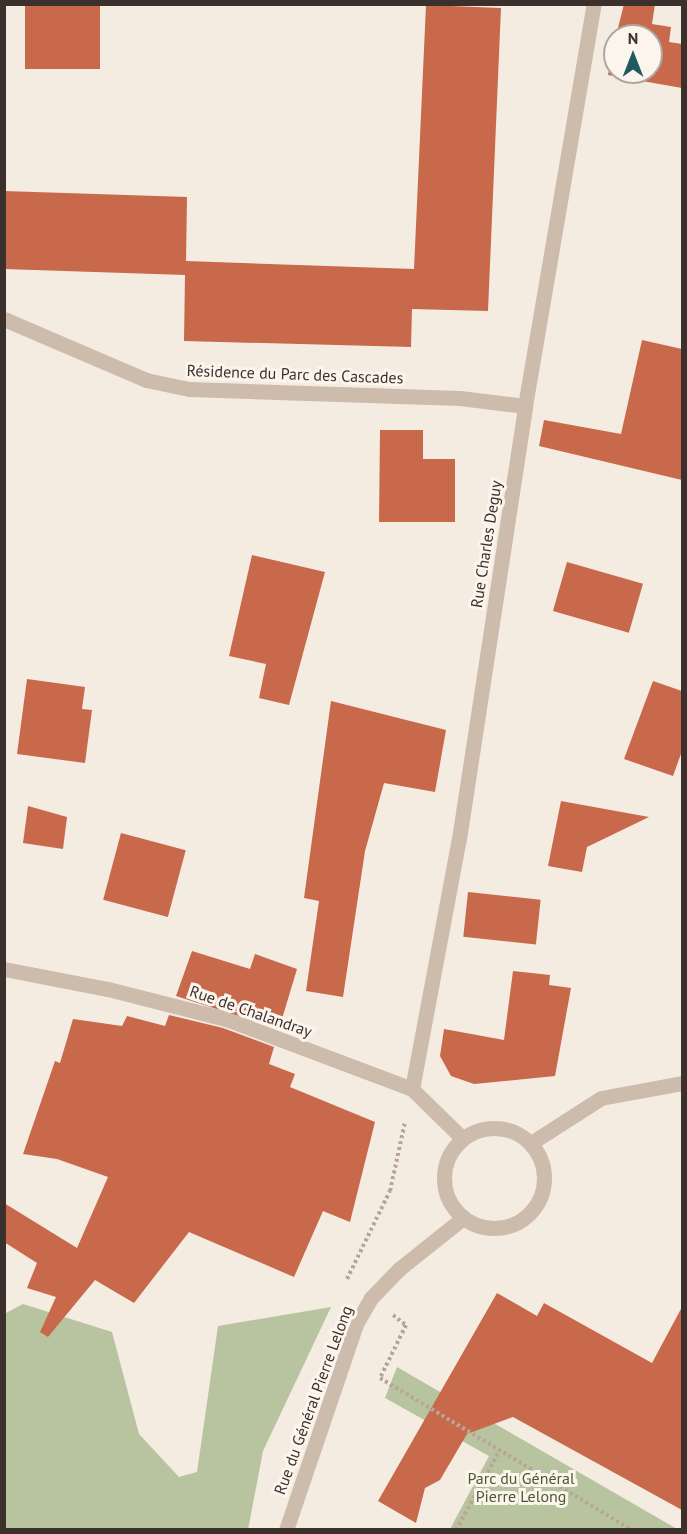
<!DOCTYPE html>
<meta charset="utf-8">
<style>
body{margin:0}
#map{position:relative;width:687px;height:1534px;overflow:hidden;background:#f4ebe1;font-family:"PT Sans",sans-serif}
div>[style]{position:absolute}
.green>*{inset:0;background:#b8c4a0}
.building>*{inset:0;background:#c8694b;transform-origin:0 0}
.path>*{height:4px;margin-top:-2px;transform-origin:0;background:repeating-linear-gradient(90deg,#b9a596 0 3px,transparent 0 6px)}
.minor>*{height:15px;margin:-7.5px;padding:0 7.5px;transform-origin:7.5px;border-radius:7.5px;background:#cdbbac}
.tertiary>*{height:15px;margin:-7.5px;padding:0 7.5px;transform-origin:7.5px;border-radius:7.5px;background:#cdbbac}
.tertiary>.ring{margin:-7.5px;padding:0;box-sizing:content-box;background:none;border:15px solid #cdbbac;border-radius:50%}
span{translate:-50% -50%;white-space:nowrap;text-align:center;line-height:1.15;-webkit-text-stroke:6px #fbf5ee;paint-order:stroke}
.street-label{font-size:16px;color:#3b302b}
.park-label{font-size:16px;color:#4a5a2e}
.frame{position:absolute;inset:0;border:6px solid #3b302b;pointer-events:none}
.north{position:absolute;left:603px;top:24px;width:60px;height:60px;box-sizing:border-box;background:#fbf5ee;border:2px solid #aea6a0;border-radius:50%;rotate:0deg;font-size:16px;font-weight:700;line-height:24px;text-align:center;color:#3b302b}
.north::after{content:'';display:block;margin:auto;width:21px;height:27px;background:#1f5a5e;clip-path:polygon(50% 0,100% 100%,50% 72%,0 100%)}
</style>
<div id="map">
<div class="green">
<i style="clip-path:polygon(23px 1304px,112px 1332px,139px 1434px,179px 1477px,197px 1472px,218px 1326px,331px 1307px,263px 1451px,248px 1530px,5px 1529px,4px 1314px)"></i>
<i style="clip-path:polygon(397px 1367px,677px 1529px,450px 1529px,489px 1456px,385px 1398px)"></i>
</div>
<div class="building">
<i style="left:25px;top:4px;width:75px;height:65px"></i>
<i style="clip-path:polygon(624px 4px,655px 4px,652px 24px,671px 27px,669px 42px,682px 44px,682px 88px,608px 75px,615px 39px,615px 72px,651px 72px,651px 36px,616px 36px)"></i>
<i style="clip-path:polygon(426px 5px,501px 8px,488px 311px,412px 309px,411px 347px,184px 341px,185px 275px,4px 269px,4px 191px,187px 197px,186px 261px,414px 269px)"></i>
<i style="clip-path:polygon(642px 340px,682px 349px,682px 480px,539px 446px,544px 420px,621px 434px)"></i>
<i style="clip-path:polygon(380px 430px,423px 430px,423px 459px,455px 459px,455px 522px,379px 522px)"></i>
<i style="clip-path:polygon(252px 555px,325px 572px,289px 705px,259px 698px,266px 664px,229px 656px)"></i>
<i style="left:567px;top:562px;width:79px;height:51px;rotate:16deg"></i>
<i style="clip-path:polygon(27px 679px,85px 687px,82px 709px,92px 710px,85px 763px,17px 754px)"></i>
<i style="clip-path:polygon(653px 681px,682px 691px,682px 751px,673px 776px,624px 759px)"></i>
<i style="clip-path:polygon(331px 701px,446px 730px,435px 792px,384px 783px,365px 851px,343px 997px,306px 991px,319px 901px,304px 898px)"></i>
<i style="clip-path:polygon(561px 801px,649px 817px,587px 847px,582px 872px,548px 866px)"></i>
<i style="clip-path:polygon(28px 806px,67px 817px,63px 849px,23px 843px)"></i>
<i style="left:121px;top:833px;width:67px;height:69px;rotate:15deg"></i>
<i style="left:468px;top:892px;width:73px;height:45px;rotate:6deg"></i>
<i style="clip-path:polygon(192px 951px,250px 969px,255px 954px,297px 969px,279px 1029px,176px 996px)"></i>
<i style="clip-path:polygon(513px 971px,550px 975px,549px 985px,571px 988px,555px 1076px,474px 1084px,451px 1076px,440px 1056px,444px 1029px,504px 1040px)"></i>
<i style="clip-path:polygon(169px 1015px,223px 1028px,274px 1047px,269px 1064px,295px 1074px,290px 1087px,375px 1122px,350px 1222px,323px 1211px,294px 1277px,189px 1232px,134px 1303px,95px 1280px,48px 1337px,40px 1332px,56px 1297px,27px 1288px,37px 1263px,4px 1242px,4px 1203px,77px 1248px,108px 1177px,57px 1159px,23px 1154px,55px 1061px,60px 1063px,73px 1019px,122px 1026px,127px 1016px,165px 1026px)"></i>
<i style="clip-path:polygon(497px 1293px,537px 1316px,544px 1303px,652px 1363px,682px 1307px,682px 1510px,513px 1417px,467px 1434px,440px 1480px,425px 1488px,416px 1523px,378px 1501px)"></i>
</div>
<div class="path">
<i style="left:347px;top:1279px;width:98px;rotate:-64deg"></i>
<i style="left:390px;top:1191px;width:71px;rotate:-77.7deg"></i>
<i style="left:393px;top:1315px;width:16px;rotate:38deg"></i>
<i style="left:406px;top:1325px;width:59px;rotate:116.1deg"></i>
<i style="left:380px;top:1378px;width:294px;rotate:31.1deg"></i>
<i style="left:456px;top:1530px;width:91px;rotate:-61.2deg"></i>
</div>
<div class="minor">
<i style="left:4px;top:319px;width:155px;rotate:23.2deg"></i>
<i style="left:146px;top:380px;width:44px;rotate:11.8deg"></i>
<i style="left:189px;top:389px;width:271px;rotate:1.9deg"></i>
<i style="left:460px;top:398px;width:65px;rotate:7deg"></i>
<i style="left:4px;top:969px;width:106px;rotate:10.9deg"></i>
<i style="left:108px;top:989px;width:122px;rotate:14.3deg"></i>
<i style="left:226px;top:1019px;width:199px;rotate:20.6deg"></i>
<i style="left:412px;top:1089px;width:71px;rotate:44.4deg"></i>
<i style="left:412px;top:1089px;width:254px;rotate:-79.4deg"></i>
<i style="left:459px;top:839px;width:438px;rotate:-81.3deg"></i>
<i style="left:525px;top:406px;width:408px;rotate:-80.3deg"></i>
</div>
<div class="tertiary">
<i class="ring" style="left:444px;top:1128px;width:85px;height:85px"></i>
<i style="left:531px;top:1143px;width:83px;rotate:-32.7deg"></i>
<i style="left:601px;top:1098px;width:82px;rotate:-10.5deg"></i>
<i style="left:286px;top:1530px;width:218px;rotate:-71.2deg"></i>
<i style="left:356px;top:1324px;width:30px;rotate:-60deg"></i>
<i style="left:371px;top:1298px;width:40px;rotate:-46deg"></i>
<i style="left:399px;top:1269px;width:82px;rotate:-38.6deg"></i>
</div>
<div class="street-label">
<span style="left:295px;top:374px;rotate:2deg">Résidence du Parc des Cascades</span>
<span style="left:486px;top:544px;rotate:-81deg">Rue Charles Deguy</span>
<span style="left:251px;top:1011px;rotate:19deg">Rue de Chalandray</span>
<span style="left:313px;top:1400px;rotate:-70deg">Rue du Général Pierre Lelong</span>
</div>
<div class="park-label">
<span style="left:521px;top:1487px">Parc du Général<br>Pierre Lelong</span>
</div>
<div class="frame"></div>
<div class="north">N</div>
</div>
